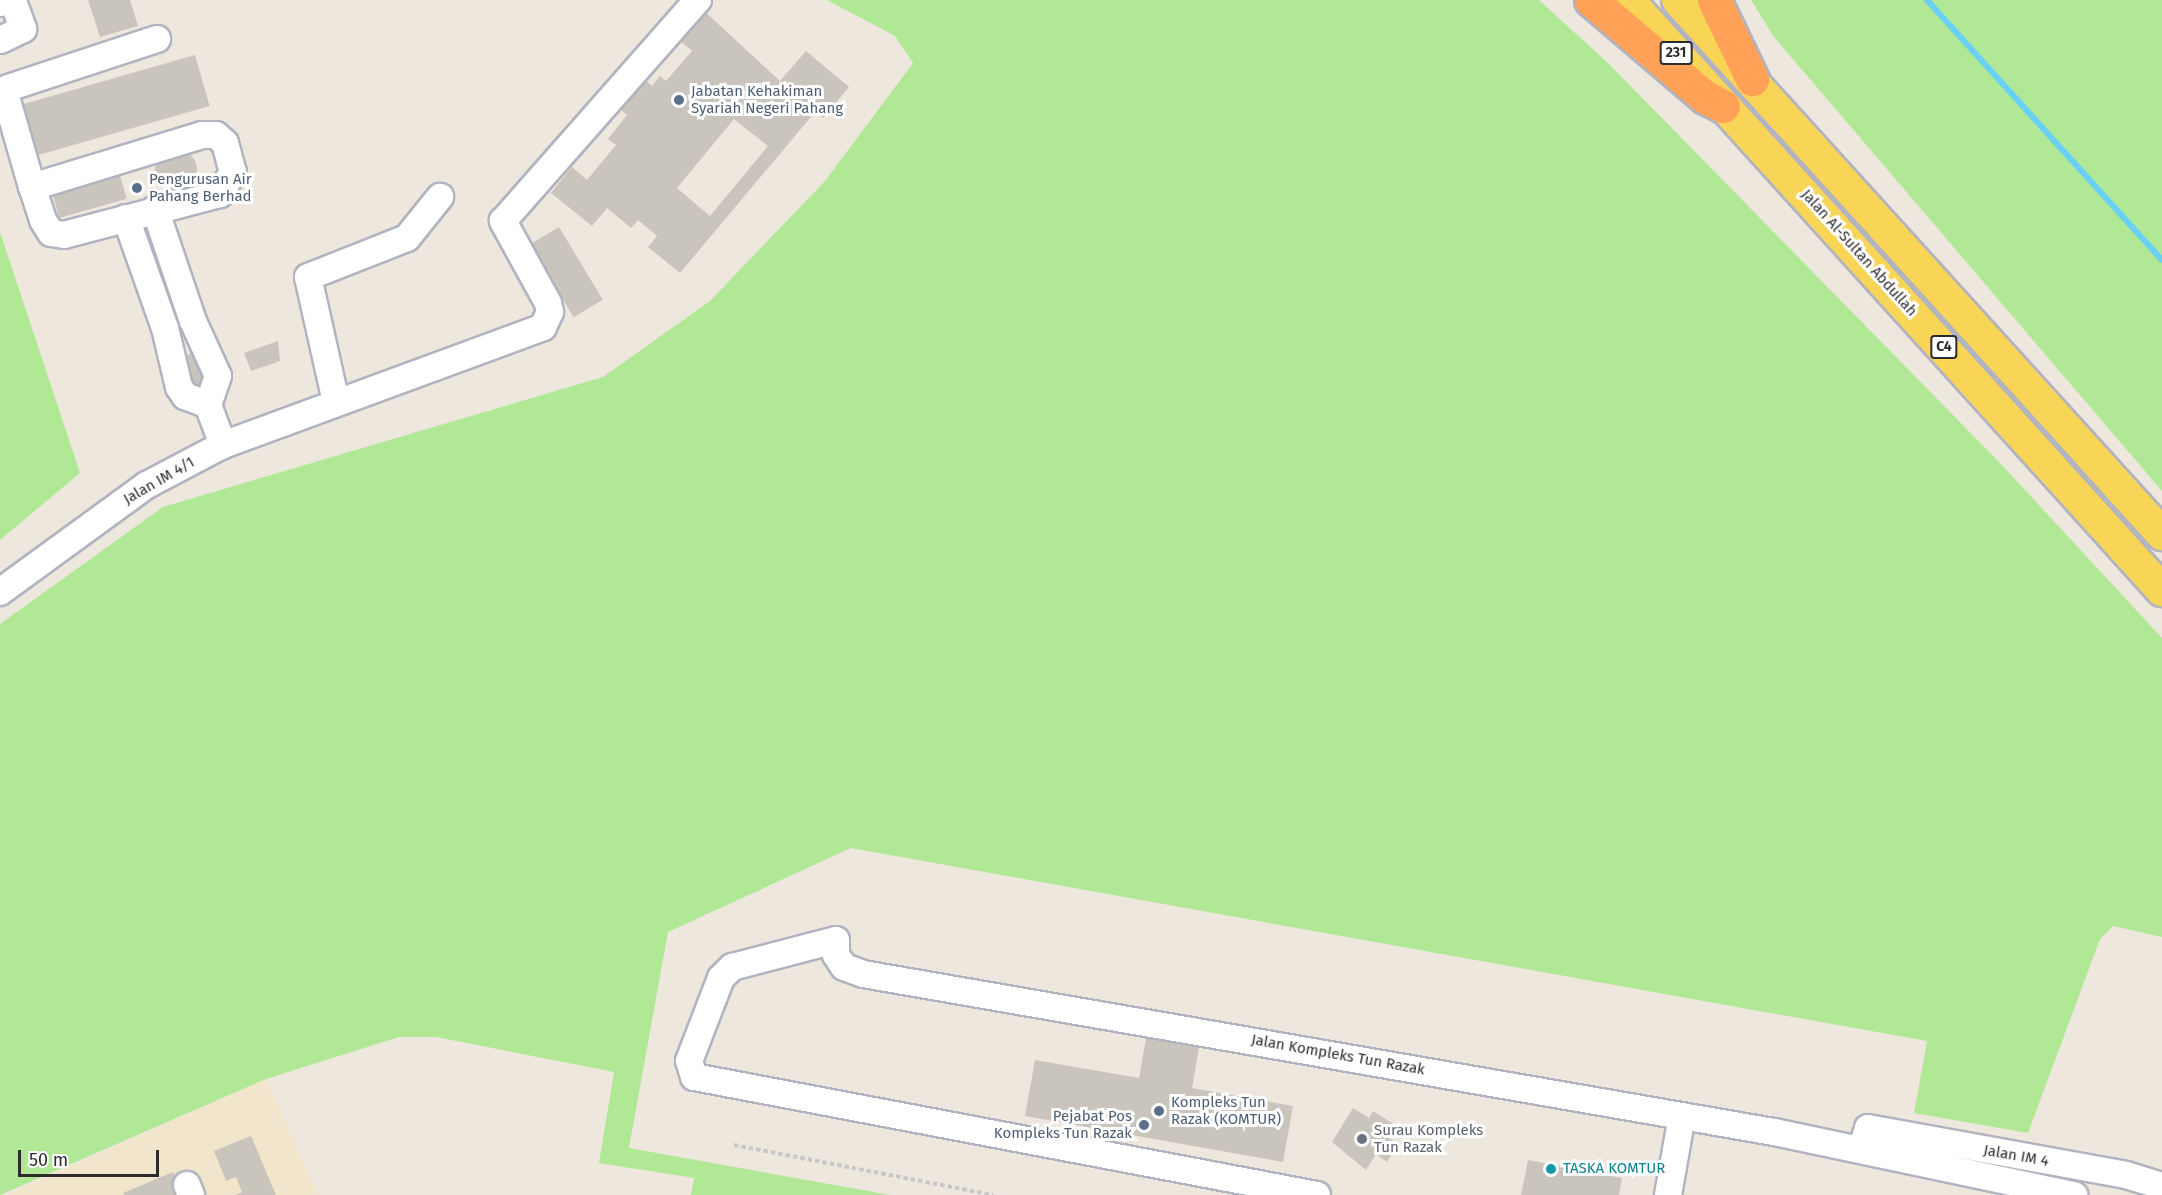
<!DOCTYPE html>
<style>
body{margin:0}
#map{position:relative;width:2162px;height:1195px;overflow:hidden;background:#eee7dd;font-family:"Fira Sans",sans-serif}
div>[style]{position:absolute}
.education>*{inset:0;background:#f1e5cc}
.green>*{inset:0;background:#b1e896}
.stream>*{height:6px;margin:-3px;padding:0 3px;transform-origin:3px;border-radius:3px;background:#6ad0f6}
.building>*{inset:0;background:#c9c5bc;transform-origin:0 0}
.round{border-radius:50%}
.path>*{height:4px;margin-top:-2px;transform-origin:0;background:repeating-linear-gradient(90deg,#c8c8c8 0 4.5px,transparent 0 7.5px)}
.roads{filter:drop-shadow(2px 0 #b1b4c0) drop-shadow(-2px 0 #b1b4c0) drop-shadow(0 2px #b1b4c0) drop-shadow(0 -2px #b1b4c0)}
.minor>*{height:26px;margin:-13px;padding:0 13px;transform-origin:13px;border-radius:13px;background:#fff}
.major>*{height:32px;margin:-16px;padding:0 16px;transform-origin:16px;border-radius:16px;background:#f9d557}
.highway>*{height:33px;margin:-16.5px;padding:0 16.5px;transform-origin:16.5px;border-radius:16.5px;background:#ffa257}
.dots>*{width:16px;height:16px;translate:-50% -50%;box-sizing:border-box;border:3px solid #fff;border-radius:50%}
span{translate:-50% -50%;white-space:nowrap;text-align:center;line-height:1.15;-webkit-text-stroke:6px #fff;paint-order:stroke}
.shield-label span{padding:2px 4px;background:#fff;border:2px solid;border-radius:4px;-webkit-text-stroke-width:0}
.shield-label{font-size:14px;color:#2c2c2c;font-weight:700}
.service-label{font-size:15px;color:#4e5e75}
.left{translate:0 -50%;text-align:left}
.right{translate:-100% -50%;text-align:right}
.street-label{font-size:15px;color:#2c2c2c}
.worship-label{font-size:15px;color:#5b616d}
.culture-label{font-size:15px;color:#0d838f}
.scale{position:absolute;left:18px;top:1150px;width:141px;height:27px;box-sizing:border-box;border:3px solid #2c2c2c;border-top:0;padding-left:8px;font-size:18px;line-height:21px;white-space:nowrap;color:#2c2c2c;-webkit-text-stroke:4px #fff;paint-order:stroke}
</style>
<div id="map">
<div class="education">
<i style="clip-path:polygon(266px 1079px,318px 1195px,7px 1195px)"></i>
</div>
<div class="green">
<i style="clip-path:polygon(827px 0,1539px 0,1608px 63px,2000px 463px,2162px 638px,2162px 937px,2113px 926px,2100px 939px,2028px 1133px,1914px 1113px,1927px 1041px,851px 848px,668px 932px,629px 1148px,890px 1195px,691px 1195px,694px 1178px,599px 1163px,614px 1072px,436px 1037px,399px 1037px,266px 1079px,0 1195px,0 624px,163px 507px,603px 377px,710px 301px,825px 181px,913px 63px,895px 36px)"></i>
<i style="clip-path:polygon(1751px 0,2162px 0,2162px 491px,1774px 37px)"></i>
<i style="clip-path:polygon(0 232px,80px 473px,0 540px)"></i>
</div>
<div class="stream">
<i style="left:1927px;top:0;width:350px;rotate:47.9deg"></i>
</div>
<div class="building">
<i style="clip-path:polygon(88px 0,130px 0,138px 26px,100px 37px)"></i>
<i style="clip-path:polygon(evenodd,703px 10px,780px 81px,806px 51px,849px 87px,823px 118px,815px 112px,680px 273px,648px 247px,657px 236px,638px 220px,631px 228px,607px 208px,592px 226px,551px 193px,572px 167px,587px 180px,616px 145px,608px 139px,627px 115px,607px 98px,631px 69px,652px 86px,660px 76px,666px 81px,692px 51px,678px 39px,703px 10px,734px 119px,768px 146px,710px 216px,677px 188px,734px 119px)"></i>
<i style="left:195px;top:55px;width:53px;height:180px;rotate:74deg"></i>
<i class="round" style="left:155px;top:149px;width:42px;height:42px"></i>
<i style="left:117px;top:165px;width:35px;height:70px;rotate:74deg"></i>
<i style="left:559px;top:227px;width:85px;height:34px;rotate:59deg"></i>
<i style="clip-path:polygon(278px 341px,280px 361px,251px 371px,244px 353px)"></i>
<i style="clip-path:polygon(191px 353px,199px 354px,212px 377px,203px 386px,187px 384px,184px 358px)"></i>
<i style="clip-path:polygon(1148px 1027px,1201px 1036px,1192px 1088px,1293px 1106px,1283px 1162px,1025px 1116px,1035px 1060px,1139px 1078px)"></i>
<i style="clip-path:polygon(1353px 1108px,1369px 1118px,1373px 1111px,1395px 1125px,1387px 1137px,1398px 1144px,1387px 1162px,1376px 1154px,1366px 1170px,1332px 1142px)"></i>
<i style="clip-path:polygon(251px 1136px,276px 1195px,236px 1195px,242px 1192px,236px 1177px,226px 1181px,214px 1151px)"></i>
<i style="clip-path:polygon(1528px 1160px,1622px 1178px,1619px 1195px,1521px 1195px)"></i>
<i style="clip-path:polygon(173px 1172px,182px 1195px,124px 1195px,123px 1193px)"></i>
</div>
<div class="path">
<i style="left:734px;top:1145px;width:264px;rotate:10.9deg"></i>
</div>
<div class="roads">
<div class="minor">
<i style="left:0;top:3px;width:13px;rotate:-9deg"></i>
<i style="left:13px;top:1px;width:30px;rotate:70deg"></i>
<i style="left:23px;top:29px;width:25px;rotate:154deg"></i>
<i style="left:202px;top:135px;width:14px"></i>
<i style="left:216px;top:135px;width:12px;rotate:42deg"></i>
<i style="left:225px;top:143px;width:30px;rotate:75deg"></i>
<i style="left:233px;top:172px;width:26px;rotate:121deg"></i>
<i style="left:220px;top:194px;width:161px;rotate:165.3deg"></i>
<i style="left:64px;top:235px;width:13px;rotate:-171deg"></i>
<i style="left:51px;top:233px;width:15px;rotate:-122deg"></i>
<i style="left:43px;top:220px;width:35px;rotate:-108deg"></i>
<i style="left:32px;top:187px;width:178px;rotate:-17deg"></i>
<i style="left:32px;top:187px;width:94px;rotate:-106.1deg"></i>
<i style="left:6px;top:97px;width:9px;rotate:-77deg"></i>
<i style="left:8px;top:88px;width:157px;rotate:-18.2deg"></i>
<i style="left:155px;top:209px;width:118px;rotate:71.3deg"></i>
<i style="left:193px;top:321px;width:60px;rotate:65.6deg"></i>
<i style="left:218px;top:376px;width:31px;rotate:109deg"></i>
<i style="left:126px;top:218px;width:117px;rotate:70.5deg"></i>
<i style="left:165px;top:328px;width:61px;rotate:76.7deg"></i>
<i style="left:179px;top:387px;width:11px;rotate:56deg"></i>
<i style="left:185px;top:396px;width:25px;rotate:21deg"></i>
<i style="left:208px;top:405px;width:43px;rotate:69.4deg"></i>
<i style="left:336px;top:402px;width:128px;rotate:-102.6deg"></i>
<i style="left:308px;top:277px;width:106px;rotate:-21.5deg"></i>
<i style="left:407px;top:238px;width:53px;rotate:-51.2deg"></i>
<i style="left:0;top:592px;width:182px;rotate:-36.1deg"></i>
<i style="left:147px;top:485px;width:86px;rotate:-27.8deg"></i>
<i style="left:223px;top:445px;width:341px;rotate:-20.2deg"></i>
<i style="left:543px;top:327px;width:17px;rotate:-65deg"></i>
<i style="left:550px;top:312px;width:9px;rotate:-103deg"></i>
<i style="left:548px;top:303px;width:94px;rotate:-118.8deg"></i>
<i style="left:503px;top:221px;width:295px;rotate:-48.6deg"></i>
<i style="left:1861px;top:1150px;width:23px;rotate:-72deg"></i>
<i style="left:1868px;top:1128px;width:262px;rotate:10.3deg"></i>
<i style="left:2126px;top:1175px;width:38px;rotate:17deg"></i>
<i style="left:187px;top:1185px;width:11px;rotate:68deg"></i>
<i style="left:1317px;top:1195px;width:634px;rotate:-169.27deg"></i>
<i style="left:694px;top:1077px;width:17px;rotate:-107deg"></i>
<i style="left:689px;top:1061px;width:89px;rotate:-68.9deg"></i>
<i style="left:721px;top:978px;width:16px;rotate:-45deg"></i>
<i style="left:732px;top:967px;width:107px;rotate:-14.6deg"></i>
<i style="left:836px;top:940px;width:15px;rotate:90deg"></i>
<i style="left:836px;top:955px;width:14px;rotate:56deg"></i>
<i style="left:844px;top:967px;width:20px;rotate:20deg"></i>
<i style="left:863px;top:974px;width:925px;rotate:9.84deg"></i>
<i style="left:1774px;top:1132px;width:307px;rotate:11.9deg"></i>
<i style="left:1668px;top:1195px;width:80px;rotate:-80deg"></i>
</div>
<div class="major">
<i style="left:1628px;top:0;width:796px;rotate:47.85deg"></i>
<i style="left:1678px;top:0;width:721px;rotate:47.81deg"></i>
</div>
<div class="highway">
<i style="left:1591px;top:0;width:150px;rotate:40.4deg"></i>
<i style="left:1705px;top:97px;width:20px;rotate:27deg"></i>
<i style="left:1714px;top:0;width:88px;rotate:64.3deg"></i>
</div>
</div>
<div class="dots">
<i style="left:679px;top:100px;background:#5c6f8a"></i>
<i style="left:137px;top:188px;background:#5c6f8a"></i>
<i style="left:1159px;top:1111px;background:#5c6f8a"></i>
<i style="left:1144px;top:1125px;background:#5c6f8a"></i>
<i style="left:1362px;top:1139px;background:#6b7280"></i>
<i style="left:1551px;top:1169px;background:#0f9aa8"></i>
</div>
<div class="shield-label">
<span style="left:1676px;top:53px">231</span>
<span style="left:1944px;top:347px">C4</span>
</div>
<div class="service-label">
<span class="left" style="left:691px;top:100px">Jabatan Kehakiman<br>Syariah Negeri Pahang</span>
<span class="left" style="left:149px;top:188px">Pengurusan Air<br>Pahang Berhad</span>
<span class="left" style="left:1171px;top:1111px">Kompleks Tun<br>Razak (KOMTUR)</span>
<span class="right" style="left:1132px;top:1125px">Pejabat Pos<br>Kompleks Tun Razak</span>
</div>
<div class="street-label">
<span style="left:1859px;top:253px;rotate:48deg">Jalan Al-Sultan Abdullah</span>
<span style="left:159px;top:481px;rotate:-30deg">Jalan IM 4/1</span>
<span style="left:1338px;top:1055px;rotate:10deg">Jalan Kompleks Tun Razak</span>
<span style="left:2016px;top:1156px;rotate:10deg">Jalan IM 4</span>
</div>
<div class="worship-label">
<span class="left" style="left:1374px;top:1139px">Surau Kompleks<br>Tun Razak</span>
</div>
<div class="culture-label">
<span class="left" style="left:1563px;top:1169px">TASKA KOMTUR</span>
</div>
<div class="scale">50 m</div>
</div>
